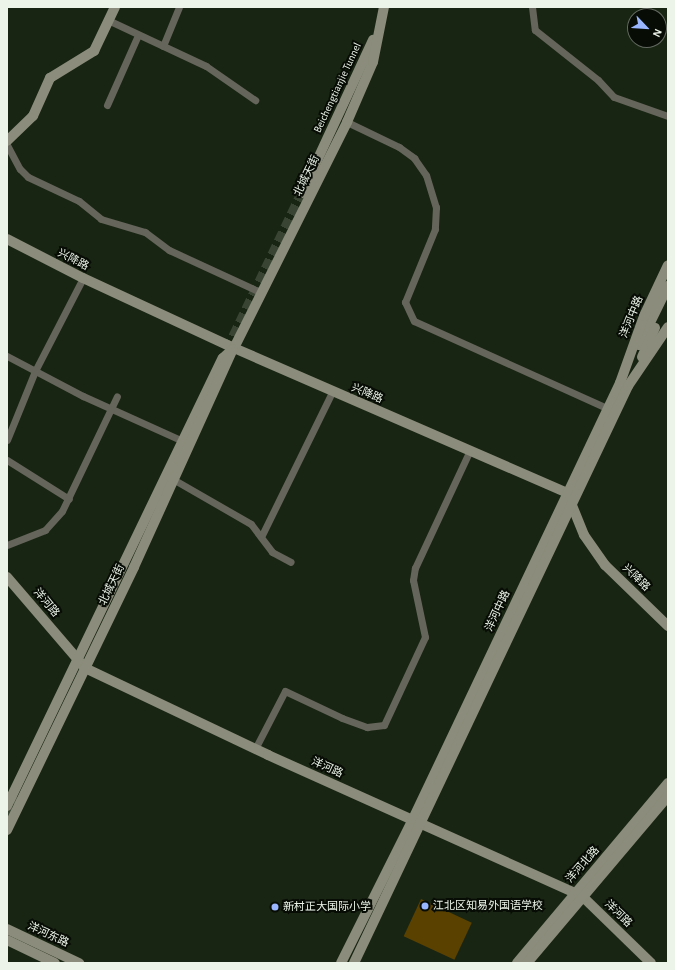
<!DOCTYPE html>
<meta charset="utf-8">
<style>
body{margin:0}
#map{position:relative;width:675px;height:970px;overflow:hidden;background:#192513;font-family:"Alegreya Sans","Noto Sans SC",sans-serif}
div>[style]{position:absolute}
.green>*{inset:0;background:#5a4100;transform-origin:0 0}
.secondary-tunnel>*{height:10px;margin-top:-5px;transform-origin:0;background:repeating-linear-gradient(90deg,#394433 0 10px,transparent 0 15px)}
.street>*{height:7px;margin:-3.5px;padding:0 3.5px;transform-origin:3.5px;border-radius:3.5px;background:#65655b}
.secondary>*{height:10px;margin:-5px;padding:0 5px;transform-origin:5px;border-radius:5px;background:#8b8c7b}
.dots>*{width:11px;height:11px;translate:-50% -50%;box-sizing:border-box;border:2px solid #070c05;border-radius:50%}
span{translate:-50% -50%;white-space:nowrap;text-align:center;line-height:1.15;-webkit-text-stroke:4px #070c05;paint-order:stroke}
.street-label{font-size:11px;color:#ecf4e9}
.poi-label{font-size:11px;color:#ecf4e9}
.left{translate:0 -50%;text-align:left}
.frame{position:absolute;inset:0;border:8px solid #ecf4e9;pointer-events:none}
.north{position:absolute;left:627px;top:8px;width:40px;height:40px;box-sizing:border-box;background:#070c05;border:1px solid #636960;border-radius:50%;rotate:115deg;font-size:11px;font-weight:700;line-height:16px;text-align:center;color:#ecf4e9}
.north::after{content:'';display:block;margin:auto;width:14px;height:18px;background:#99b5fd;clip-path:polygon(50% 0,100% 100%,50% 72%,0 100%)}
</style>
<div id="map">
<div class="green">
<i style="left:421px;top:899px;width:56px;height:41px;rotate:25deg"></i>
</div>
<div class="secondary-tunnel">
<i style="left:227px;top:350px;width:174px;rotate:-64.5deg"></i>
<i style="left:7px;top:817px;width:22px;rotate:-66deg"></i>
</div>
<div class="street">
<i style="left:532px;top:7px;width:23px;rotate:83deg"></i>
<i style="left:535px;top:30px;width:80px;rotate:38.4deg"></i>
<i style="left:598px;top:80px;width:23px;rotate:47deg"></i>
<i style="left:614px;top:97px;width:57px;rotate:19.4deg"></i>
<i style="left:110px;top:21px;width:106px;rotate:25.1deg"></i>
<i style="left:206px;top:66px;width:60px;rotate:34.8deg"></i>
<i style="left:163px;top:46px;width:42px;rotate:-67.7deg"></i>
<i style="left:107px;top:105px;width:77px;rotate:-66.1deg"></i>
<i style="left:347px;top:122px;width:58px;rotate:25.7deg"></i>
<i style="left:399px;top:147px;width:19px;rotate:36deg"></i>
<i style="left:414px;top:158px;width:21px;rotate:55deg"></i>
<i style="left:426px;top:175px;width:34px;rotate:73deg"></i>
<i style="left:436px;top:207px;width:22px;rotate:93deg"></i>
<i style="left:435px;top:229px;width:79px;rotate:112.3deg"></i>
<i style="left:405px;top:302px;width:21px;rotate:65deg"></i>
<i style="left:414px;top:321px;width:212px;rotate:24.3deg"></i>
<i style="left:7px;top:145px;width:27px;rotate:62deg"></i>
<i style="left:20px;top:169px;width:11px;rotate:45deg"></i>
<i style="left:28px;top:177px;width:56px;rotate:25.2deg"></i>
<i style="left:79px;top:201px;width:28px;rotate:39deg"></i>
<i style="left:101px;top:219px;width:46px;rotate:16.5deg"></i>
<i style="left:145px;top:232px;width:30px;rotate:37deg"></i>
<i style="left:169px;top:250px;width:100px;rotate:24.8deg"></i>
<i style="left:7px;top:356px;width:86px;rotate:27.8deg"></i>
<i style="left:83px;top:396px;width:114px;rotate:24.3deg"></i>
<i style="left:7px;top:440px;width:74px;rotate:-67.9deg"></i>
<i style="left:35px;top:371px;width:105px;rotate:-62.7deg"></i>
<i style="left:7px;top:460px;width:73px;rotate:32.2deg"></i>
<i style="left:171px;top:478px;width:92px;rotate:29.9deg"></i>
<i style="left:251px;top:524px;width:35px;rotate:53deg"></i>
<i style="left:272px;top:552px;width:21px;rotate:28deg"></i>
<i style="left:262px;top:535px;width:159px;rotate:-63.9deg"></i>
<i style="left:7px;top:545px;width:41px;rotate:-21.5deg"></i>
<i style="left:45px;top:530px;width:25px;rotate:-48deg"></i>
<i style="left:62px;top:511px;width:127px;rotate:-64.4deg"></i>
<i style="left:255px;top:749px;width:65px;rotate:-62.7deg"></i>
<i style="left:285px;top:691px;width:63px;rotate:25.3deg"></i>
<i style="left:342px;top:718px;width:27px;rotate:20deg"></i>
<i style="left:367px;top:727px;width:17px;rotate:-7deg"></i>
<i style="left:384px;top:725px;width:97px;rotate:-65deg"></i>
<i style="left:425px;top:637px;width:58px;rotate:-101.9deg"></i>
<i style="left:413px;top:580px;width:12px;rotate:-81deg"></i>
<i style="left:415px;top:568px;width:130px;rotate:-65deg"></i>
</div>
<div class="secondary">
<i style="left:7px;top:141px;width:36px;rotate:-44deg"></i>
<i style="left:33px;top:116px;width:42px;rotate:-65.9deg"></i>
<i style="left:50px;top:78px;width:52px;rotate:-31.5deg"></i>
<i style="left:94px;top:51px;width:49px;rotate:-64.5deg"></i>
<i style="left:302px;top:193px;width:169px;rotate:-65.1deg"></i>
<i style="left:7px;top:239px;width:85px;rotate:27.2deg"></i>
<i style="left:83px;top:278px;width:166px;rotate:24.9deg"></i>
<i style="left:234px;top:348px;width:363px;rotate:23.5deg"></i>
<i style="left:567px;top:493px;width:45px;rotate:68deg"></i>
<i style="left:584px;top:535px;width:37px;rotate:55deg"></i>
<i style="left:605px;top:565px;width:88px;rotate:44.1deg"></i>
<i style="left:639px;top:345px;width:66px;rotate:-63.8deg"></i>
<i style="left:642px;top:357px;width:32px;rotate:-66deg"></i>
<i style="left:7px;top:577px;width:120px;rotate:49.4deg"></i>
<i style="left:85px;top:668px;width:203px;rotate:25.4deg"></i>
<i style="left:268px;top:755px;width:344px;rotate:24.2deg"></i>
<i style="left:582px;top:896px;width:96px;rotate:44.2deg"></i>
<i style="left:7px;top:806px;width:497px;rotate:-64.3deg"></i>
<i style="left:223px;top:358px;width:15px;rotate:-42deg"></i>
<i style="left:234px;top:348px;width:253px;rotate:-63.4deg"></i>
<i style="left:347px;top:122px;width:65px;rotate:-66.6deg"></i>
<i style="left:373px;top:62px;width:56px;rotate:-78.7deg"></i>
<i style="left:7px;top:830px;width:292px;rotate:-64.2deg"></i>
<i style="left:134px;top:567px;width:239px;rotate:-65.6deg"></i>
<i style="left:7px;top:929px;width:80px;rotate:25.3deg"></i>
<i style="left:7px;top:940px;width:53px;rotate:25.6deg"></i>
<i style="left:341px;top:963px;width:161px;rotate:-63.4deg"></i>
<i style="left:413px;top:819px;width:483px;rotate:-64.6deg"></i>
<i style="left:620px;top:383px;width:71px;rotate:-70.3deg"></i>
<i style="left:644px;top:316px;width:56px;rotate:-64.8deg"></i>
<i style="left:354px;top:963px;width:639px;rotate:-64.6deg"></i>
<i style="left:628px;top:386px;width:71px;rotate:-55.9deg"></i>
<i style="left:517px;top:963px;width:235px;rotate:-50deg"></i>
<i style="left:527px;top:963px;width:219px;rotate:-49.8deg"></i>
</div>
<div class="dots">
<i style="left:425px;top:906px;background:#99b5fd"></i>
<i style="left:275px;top:907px;background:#99b5fd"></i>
</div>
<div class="street-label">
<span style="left:338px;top:88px;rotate:-65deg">Beichengtianjie Tunnel</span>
<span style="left:307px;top:176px;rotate:-64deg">北城天街</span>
<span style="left:73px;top:260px;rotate:27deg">兴降路</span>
<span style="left:632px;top:317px;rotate:-68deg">洋河中路</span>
<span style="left:367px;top:394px;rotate:23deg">兴降路</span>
<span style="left:636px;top:578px;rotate:44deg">兴降路</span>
<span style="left:112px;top:585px;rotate:-64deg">北城天街</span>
<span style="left:46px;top:603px;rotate:50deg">洋河路</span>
<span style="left:498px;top:611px;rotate:-65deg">洋河中路</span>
<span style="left:327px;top:768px;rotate:24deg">洋河路</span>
<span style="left:583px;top:865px;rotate:-49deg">洋河北路</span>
<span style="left:618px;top:914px;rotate:44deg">洋河路</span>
<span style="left:48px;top:935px;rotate:25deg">洋河东路</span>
</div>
<div class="poi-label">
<span class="left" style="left:433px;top:906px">江北区知易外国语学校</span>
<span class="left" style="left:283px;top:907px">新村正大国际小学</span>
</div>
<div class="frame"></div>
<div class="north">N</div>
</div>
